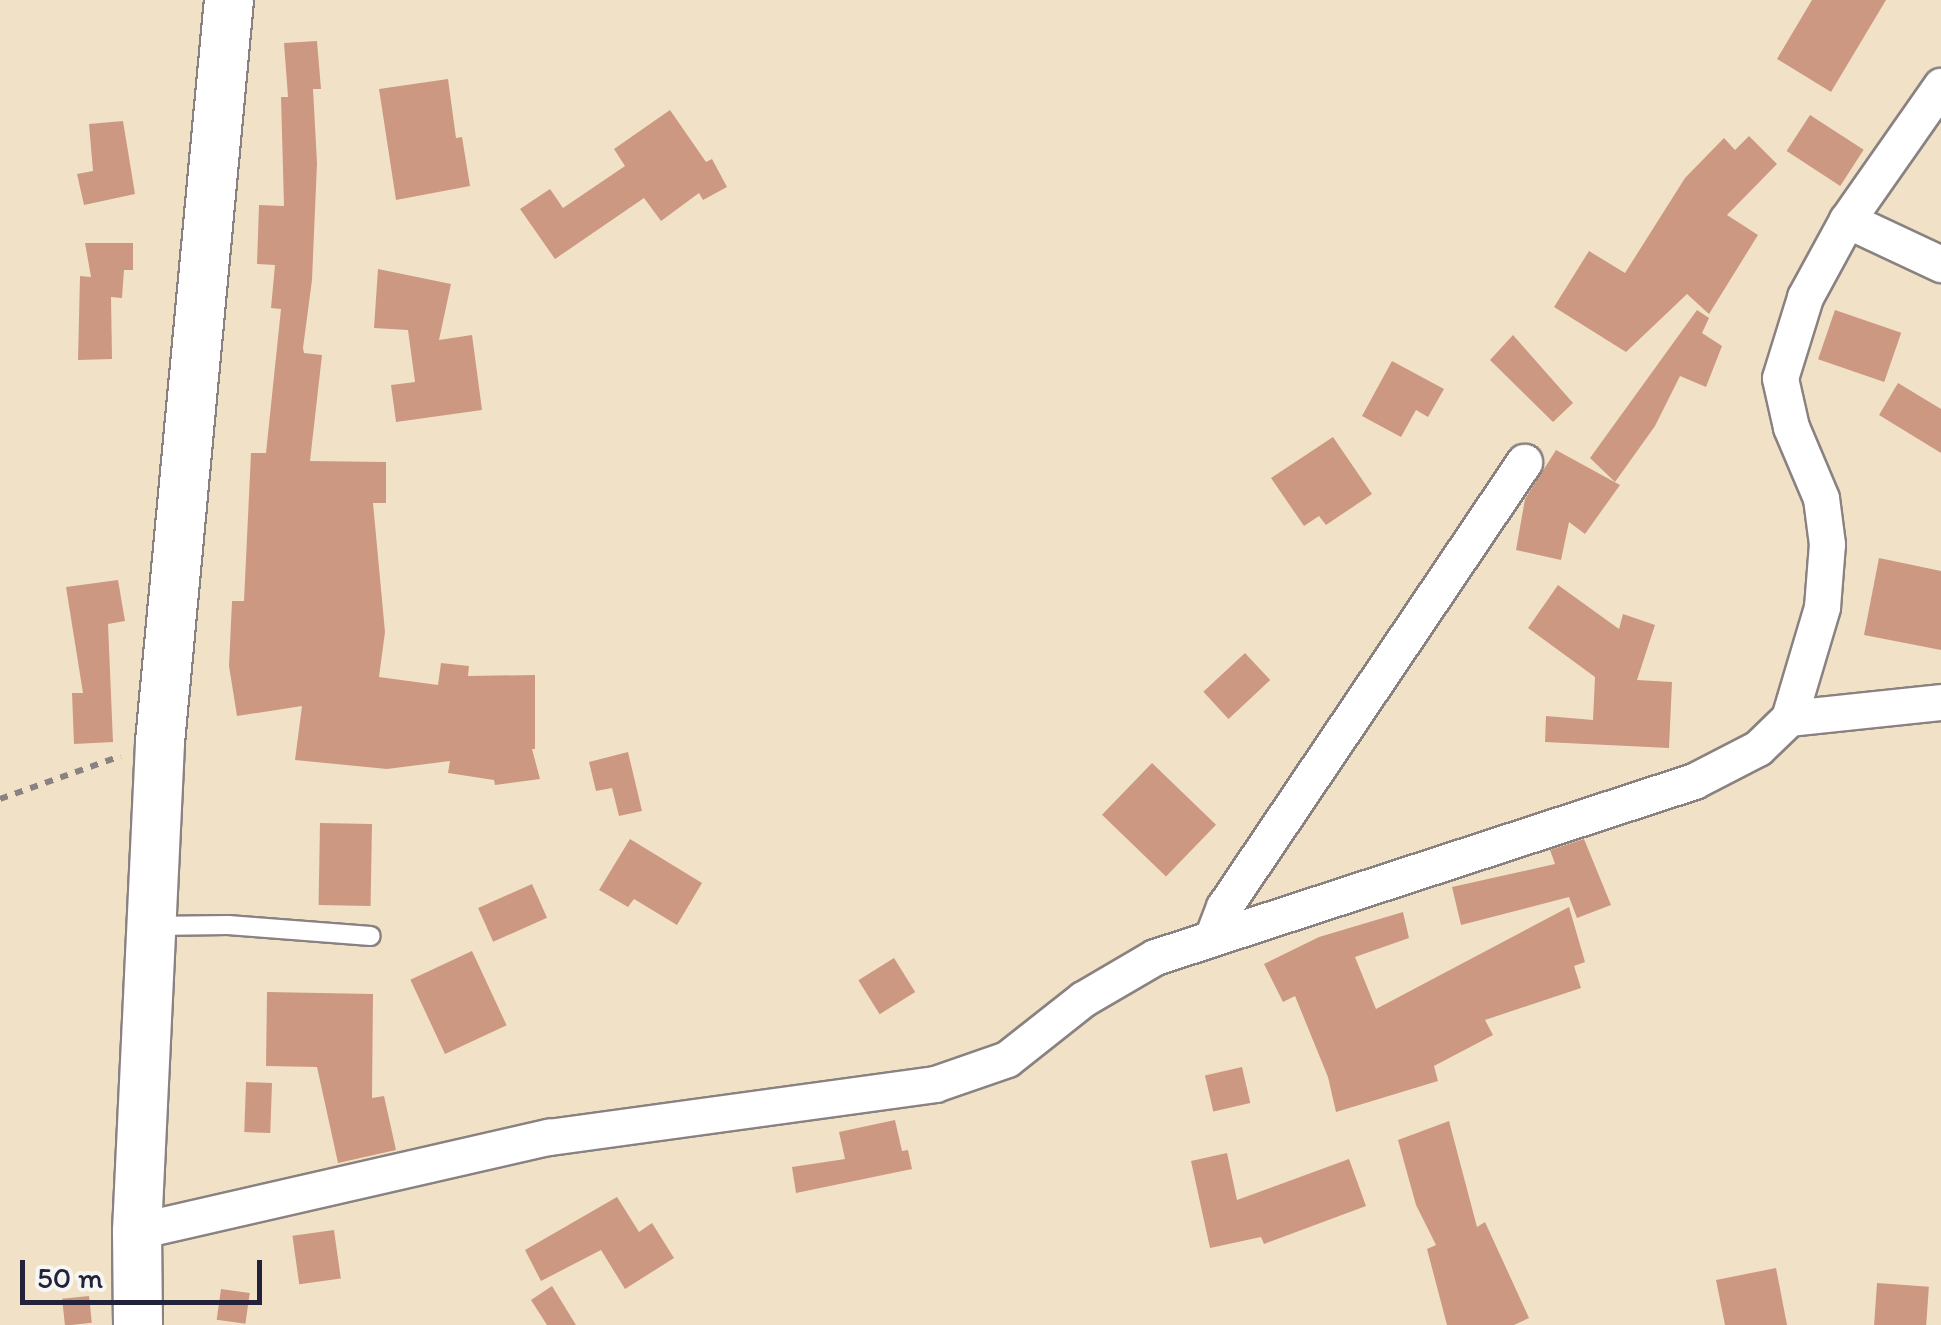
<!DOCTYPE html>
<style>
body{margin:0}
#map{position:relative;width:1941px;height:1325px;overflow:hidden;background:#f1e2c7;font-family:Itim,sans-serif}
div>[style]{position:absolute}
.building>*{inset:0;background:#cd9882;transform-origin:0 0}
.path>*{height:6px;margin-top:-3px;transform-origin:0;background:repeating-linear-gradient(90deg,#8a8281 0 8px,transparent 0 16px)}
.roads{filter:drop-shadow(2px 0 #8a8281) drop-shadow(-2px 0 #8a8281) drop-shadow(0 2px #8a8281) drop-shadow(0 -2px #8a8281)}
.service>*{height:18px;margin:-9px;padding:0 9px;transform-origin:9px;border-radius:9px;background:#fff}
.minor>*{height:35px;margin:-17.5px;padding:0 17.5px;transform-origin:17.5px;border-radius:17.5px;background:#fff}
.secondary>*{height:48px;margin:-24px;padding:0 24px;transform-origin:24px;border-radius:24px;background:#fff}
span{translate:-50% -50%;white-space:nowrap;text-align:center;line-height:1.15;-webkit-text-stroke:8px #f6f6f2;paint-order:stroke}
.scale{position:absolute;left:20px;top:1260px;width:242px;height:45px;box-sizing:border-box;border:5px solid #22223b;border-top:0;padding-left:12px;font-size:30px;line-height:35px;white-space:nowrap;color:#22223b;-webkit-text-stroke:8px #f6f6f2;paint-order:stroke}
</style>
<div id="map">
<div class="building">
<i style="clip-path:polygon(1812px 0,1886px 0,1831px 92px,1777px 59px)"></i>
<i style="clip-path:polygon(317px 41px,321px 89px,313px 89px,317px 163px,312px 280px,303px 348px,304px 353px,322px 355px,310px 461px,386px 462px,386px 503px,373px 503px,385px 632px,379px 677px,438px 685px,441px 663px,469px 666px,468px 676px,535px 675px,535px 749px,532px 749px,540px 779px,495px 785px,494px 780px,448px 773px,450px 761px,387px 769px,295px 760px,302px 706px,237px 716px,229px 666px,232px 601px,244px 601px,251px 453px,266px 453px,281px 309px,271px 308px,275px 265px,257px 264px,259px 205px,284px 206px,281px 97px,288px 97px,284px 43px)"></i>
<i style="clip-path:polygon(448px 79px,456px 138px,462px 137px,470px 186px,396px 200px,379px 89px)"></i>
<i style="clip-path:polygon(670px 110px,706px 162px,712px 159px,727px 187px,703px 200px,699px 193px,661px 221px,644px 198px,555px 259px,520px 209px,550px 189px,563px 208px,625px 166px,614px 149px)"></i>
<i style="left:1810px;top:115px;width:64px;height:43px;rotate:33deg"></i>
<i style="clip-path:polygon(123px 121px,135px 194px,84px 205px,77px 174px,93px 171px,89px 124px)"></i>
<i style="clip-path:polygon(1749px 136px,1777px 164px,1727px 215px,1758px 235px,1709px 314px,1687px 294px,1626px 352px,1554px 307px,1589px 251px,1625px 273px,1685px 178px,1724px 138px,1735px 150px)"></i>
<i style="clip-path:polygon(85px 243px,133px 243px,133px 270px,124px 270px,122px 298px,111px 297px,112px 359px,78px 360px,80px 276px,91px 277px)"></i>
<i style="clip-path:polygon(378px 269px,451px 284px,439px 340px,472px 335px,482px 410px,396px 422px,391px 385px,415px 382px,408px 330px,374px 328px)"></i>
<i style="clip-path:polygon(1697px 310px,1709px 318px,1702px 333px,1722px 346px,1706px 387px,1680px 376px,1655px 426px,1615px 482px,1590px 458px)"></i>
<i style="left:1835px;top:310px;width:70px;height:52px;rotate:19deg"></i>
<i style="clip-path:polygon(1513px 335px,1573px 403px,1553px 422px,1490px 360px)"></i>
<i style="clip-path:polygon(1392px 361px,1444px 389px,1428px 417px,1416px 410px,1401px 437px,1362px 416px)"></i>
<i style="clip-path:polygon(1898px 383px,1941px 409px,1941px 453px,1879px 415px)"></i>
<i style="clip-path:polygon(1333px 437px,1372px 494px,1326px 525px,1319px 516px,1304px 526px,1271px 478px)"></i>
<i style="clip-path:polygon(1556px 450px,1620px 485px,1585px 534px,1569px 522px,1561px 560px,1516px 550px,1525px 499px)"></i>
<i style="clip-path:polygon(1879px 558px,1941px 571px,1941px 650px,1864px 635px)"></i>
<i style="clip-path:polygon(118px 580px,125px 621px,108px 624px,113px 742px,74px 744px,72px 693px,83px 693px,66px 587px)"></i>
<i style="clip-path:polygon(1558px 585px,1619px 629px,1623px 614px,1655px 625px,1637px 680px,1672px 682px,1669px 748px,1545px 742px,1546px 716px,1593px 720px,1595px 677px,1528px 628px)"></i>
<i style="left:1245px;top:653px;width:37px;height:57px;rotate:47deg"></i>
<i style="clip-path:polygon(628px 752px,642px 811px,619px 816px,612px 788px,596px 791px,589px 762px)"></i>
<i style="left:1152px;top:763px;width:89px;height:72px;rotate:44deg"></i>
<i style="left:320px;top:823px;width:52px;height:82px;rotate:1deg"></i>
<i style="clip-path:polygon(630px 839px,702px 883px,677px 925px,634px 899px,628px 907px,599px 890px)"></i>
<i style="clip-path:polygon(1584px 839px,1611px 905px,1577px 918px,1569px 897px,1461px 925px,1452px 887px,1555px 864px,1550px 850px)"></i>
<i style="left:532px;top:884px;width:37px;height:59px;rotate:66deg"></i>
<i style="clip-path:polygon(1569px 907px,1585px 962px,1574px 966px,1581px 988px,1485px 1020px,1493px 1035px,1434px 1066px,1438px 1081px,1336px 1112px,1328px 1077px,1295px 996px,1283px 1002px,1264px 964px,1319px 937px,1403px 912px,1409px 938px,1355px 957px,1376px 1009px)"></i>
<i style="left:472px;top:951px;width:82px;height:68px;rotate:65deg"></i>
<i style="left:894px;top:958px;width:40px;height:42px;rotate:58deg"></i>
<i style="clip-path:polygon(267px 992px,373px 994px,372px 1098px,384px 1096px,396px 1150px,338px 1163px,317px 1067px,266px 1066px)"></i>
<i style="left:1242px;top:1067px;width:37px;height:38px;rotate:77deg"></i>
<i style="left:272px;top:1083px;width:50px;height:26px;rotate:92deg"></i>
<i style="clip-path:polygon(895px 1120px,902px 1151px,908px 1150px,912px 1169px,796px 1193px,792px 1167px,845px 1159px,839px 1132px)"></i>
<i style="clip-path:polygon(1449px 1121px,1477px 1227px,1485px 1222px,1529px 1318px,1514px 1325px,1447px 1325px,1427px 1249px,1436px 1245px,1416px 1205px,1398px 1140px)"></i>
<i style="clip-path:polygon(1227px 1153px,1237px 1200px,1349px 1159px,1366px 1206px,1264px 1244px,1261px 1237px,1210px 1248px,1191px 1161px)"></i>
<i style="clip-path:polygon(617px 1197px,639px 1232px,652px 1223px,674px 1258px,625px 1289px,601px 1250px,541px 1281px,525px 1250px)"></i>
<i style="left:334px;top:1230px;width:49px;height:42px;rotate:82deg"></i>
<i style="clip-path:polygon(1776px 1268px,1787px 1325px,1725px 1325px,1716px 1280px)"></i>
<i style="left:1877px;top:1283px;width:52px;height:42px;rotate:4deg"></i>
<i style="clip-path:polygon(552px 1286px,576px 1325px,547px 1325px,531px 1300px)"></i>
<i style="left:221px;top:1289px;width:29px;height:31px;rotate:8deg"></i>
<i style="left:89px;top:1296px;width:27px;height:27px;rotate:84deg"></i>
</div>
<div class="path">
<i style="left:0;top:799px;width:128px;rotate:-19.6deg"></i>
</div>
<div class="roads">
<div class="service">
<i style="left:152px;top:926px;width:76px;rotate:-0.8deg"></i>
<i style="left:228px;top:925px;width:143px;rotate:4.4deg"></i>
</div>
<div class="minor">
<i style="left:1847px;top:220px;width:104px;rotate:25.1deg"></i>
<i style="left:1789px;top:718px;width:153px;rotate:-6deg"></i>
<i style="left:1212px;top:938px;width:33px;rotate:-69deg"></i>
<i style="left:1224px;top:907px;width:537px;rotate:-56.01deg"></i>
<i style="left:137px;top:1231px;width:423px;rotate:-12.9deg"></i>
<i style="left:549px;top:1137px;width:390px;rotate:-7.8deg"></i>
<i style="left:935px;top:1084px;width:76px;rotate:-19.1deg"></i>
<i style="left:1007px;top:1059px;width:97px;rotate:-38.3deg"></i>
<i style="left:1083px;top:999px;width:83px;rotate:-30.3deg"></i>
<i style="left:1155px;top:957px;width:567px;rotate:-18.08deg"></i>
<i style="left:1694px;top:781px;width:72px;rotate:-27.3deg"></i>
<i style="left:1758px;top:748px;width:43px;rotate:-44.1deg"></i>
<i style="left:1789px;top:718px;width:116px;rotate:-73.4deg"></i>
<i style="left:1822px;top:607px;width:63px;rotate:-85.5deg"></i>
<i style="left:1827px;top:544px;width:46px;rotate:-97.4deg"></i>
<i style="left:1821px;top:498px;width:77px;rotate:-112.9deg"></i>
<i style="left:1791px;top:427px;width:50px;rotate:-102.7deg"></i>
<i style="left:1780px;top:378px;width:85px;rotate:-72.8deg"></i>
<i style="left:1805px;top:297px;width:88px;rotate:-61.4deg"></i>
<i style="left:1847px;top:220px;width:164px;rotate:-55deg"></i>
</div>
<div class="secondary">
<i style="left:138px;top:1325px;width:94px;rotate:-90.6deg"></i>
<i style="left:137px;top:1231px;width:490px;rotate:-87.3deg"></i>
<i style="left:160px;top:742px;width:745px;rotate:-84.69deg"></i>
</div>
</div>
<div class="scale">50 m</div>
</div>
